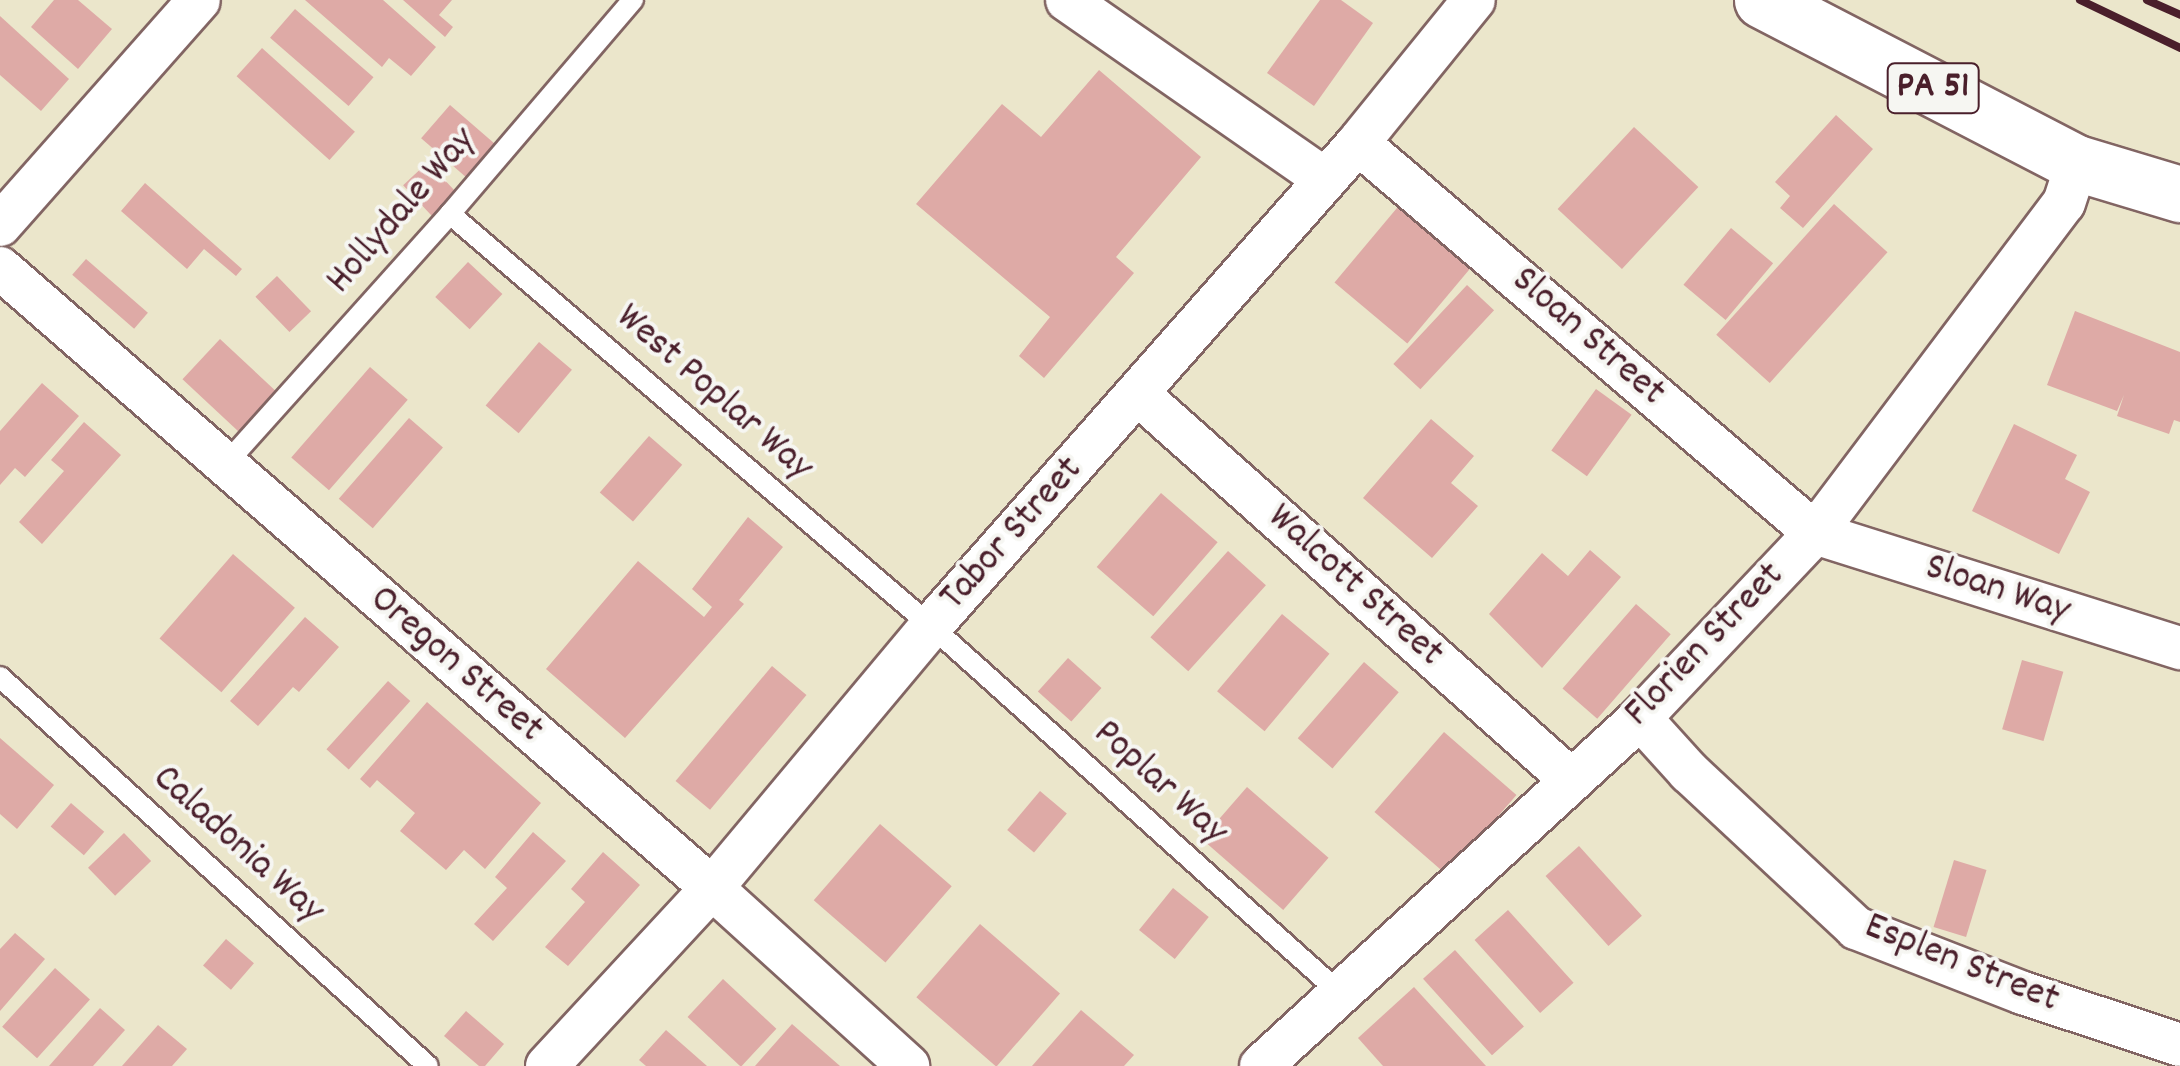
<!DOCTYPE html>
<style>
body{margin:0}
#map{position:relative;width:2180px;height:1066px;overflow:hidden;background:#ebe6cb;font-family:Dekko,sans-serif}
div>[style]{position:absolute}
.building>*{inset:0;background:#deaaa6;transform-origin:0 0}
.roads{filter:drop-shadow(2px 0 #826563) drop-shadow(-2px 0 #826563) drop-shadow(0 2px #826563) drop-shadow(0 -2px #826563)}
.lane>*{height:20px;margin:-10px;padding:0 10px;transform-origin:10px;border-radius:10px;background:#fff}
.street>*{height:42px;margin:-21px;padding:0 21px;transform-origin:21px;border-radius:21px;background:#fff}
.primary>*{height:55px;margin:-27.5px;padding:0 27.5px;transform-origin:27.5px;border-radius:27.5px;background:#fff}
.rail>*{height:8px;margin:-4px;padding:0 4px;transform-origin:4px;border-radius:4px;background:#4a1f2b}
span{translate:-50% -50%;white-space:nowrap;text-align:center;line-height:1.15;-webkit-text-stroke:8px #f6f6f2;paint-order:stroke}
.shield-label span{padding:2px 8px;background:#f6f6f2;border:2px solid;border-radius:8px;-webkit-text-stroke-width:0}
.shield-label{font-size:38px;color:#4a1f2b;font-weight:700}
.street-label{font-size:40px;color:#4a1f2b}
</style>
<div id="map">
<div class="building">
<i style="clip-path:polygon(54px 0,78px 0,112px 29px,78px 69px,31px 27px)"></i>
<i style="clip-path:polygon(305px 0,383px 0,436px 47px,411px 76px,389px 58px,382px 67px)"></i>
<i style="clip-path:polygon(403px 0,452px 0,439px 15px,453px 27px,445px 37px)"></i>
<i style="clip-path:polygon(1320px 0,1341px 0,1373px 23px,1314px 106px,1267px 73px)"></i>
<i style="left:295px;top:9px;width:104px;height:38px;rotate:41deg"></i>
<i style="clip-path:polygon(0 16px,69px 79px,41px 111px,0 75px)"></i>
<i style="left:262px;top:48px;width:125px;height:38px;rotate:42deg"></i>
<i style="clip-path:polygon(1099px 70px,1201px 157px,1116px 257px,1134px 273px,1044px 378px,1019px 356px,1050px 317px,916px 204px,1002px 104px,1041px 137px)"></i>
<i style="left:450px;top:105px;width:60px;height:44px;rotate:41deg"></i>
<i style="clip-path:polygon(1836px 115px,1873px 149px,1803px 228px,1780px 208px,1790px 196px,1775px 182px)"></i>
<i style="left:1634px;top:127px;width:88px;height:112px;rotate:43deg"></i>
<i style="left:428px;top:162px;width:45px;height:34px;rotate:47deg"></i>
<i style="clip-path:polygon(145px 183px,242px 269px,236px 276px,204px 249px,187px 269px,121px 211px)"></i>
<i style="left:1402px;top:202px;width:95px;height:105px;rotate:40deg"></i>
<i style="left:1834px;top:204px;width:72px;height:176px;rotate:42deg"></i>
<i style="left:1731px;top:228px;width:55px;height:74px;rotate:40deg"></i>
<i style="left:86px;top:259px;width:82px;height:21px;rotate:41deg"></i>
<i style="left:468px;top:262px;width:47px;height:48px;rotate:43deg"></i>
<i style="left:277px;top:276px;width:49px;height:30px;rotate:46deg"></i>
<i style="left:1467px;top:285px;width:37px;height:108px;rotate:43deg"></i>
<i style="clip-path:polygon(2075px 311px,2180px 352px,2180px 422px,2174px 420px,2169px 434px,2117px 416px,2124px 395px,2117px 411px,2047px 385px)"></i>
<i style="left:220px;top:339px;width:85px;height:55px;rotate:43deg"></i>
<i style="left:539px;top:342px;width:43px;height:83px;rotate:40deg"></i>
<i style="left:370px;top:367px;width:50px;height:120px;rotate:41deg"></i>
<i style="clip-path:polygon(42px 383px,79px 416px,25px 477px,15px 468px,0 485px,0 431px)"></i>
<i style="left:1596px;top:389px;width:44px;height:76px;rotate:36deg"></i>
<i style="left:409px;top:418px;width:45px;height:107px;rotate:41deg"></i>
<i style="clip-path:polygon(1431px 419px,1474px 456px,1451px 483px,1478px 506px,1432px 558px,1363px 498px)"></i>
<i style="clip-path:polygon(84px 422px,121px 455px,42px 544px,19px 522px,64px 471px,51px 460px)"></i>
<i style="clip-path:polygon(2014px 424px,2077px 455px,2065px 479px,2090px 492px,2059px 554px,1972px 511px)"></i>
<i style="left:649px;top:436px;width:44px;height:75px;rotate:41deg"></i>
<i style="left:1161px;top:493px;width:75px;height:98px;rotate:41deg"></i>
<i style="clip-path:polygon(748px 517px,783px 547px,739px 600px,744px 604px,625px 738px,546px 669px,638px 561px,704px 617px,712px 607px,692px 589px)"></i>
<i style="clip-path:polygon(1590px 550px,1621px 577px,1542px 668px,1489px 614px,1542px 553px,1568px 576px)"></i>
<i style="left:1228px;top:551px;width:51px;height:116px;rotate:42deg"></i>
<i style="left:233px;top:554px;width:82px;height:112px;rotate:41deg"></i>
<i style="left:1636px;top:604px;width:46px;height:112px;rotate:41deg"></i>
<i style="left:1282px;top:614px;width:62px;height:101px;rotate:40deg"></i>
<i style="clip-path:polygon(305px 617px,339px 647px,299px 692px,293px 687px,258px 726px,230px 701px)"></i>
<i style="left:1068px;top:658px;width:45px;height:45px;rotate:42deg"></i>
<i style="left:2022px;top:660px;width:43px;height:72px;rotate:16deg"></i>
<i style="left:1364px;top:662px;width:46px;height:101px;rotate:41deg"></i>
<i style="left:772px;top:666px;width:45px;height:150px;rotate:40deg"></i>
<i style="left:388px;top:681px;width:30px;height:92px;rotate:42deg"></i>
<i style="clip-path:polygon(427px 702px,541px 803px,485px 869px,464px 850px,446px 870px,400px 831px,415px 813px,377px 780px,370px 788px,360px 779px)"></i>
<i style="left:1444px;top:732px;width:96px;height:106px;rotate:41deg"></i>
<i style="clip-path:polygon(0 738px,54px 785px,17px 829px,0 814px)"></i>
<i style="left:1247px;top:787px;width:108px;height:69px;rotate:41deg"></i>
<i style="left:1040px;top:791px;width:35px;height:51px;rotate:40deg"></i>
<i style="left:71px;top:803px;width:44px;height:31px;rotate:41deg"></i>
<i style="left:880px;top:824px;width:95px;height:101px;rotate:41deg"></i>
<i style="clip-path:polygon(533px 832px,566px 861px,493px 941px,474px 924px,507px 888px,495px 877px)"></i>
<i style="left:124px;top:833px;width:39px;height:50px;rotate:46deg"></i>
<i style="left:1579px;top:846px;width:94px;height:45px;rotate:48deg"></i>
<i style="clip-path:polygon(603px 852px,640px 885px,568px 966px,545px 947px,585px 902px,571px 889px)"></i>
<i style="left:1954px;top:860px;width:34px;height:70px;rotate:17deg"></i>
<i style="left:1173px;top:888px;width:46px;height:54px;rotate:39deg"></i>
<i style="left:1508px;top:910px;width:98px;height:45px;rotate:48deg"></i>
<i style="left:980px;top:924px;width:106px;height:97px;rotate:41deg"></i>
<i style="clip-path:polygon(15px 933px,45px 959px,0 1011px,0 949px)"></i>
<i style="left:226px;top:939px;width:37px;height:35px;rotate:41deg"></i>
<i style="left:1455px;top:950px;width:103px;height:43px;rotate:48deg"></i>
<i style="left:55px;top:968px;width:47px;height:79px;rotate:42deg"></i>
<i style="left:723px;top:979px;width:73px;height:52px;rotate:43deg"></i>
<i style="clip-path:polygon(1414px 987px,1486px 1066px,1383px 1066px,1358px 1038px)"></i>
<i style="clip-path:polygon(100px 1008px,125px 1030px,93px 1066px,49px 1066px)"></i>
<i style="clip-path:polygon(1081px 1010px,1134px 1055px,1124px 1066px,1032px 1066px)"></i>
<i style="clip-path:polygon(466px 1011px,504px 1044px,485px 1066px,479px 1066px,444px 1036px)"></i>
<i style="clip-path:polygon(792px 1024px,840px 1066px,755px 1066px)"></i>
<i style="clip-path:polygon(158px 1025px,187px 1049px,172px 1066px,122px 1066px)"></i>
<i style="clip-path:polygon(666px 1030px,707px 1066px,646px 1066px,639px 1060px)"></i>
</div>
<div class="roads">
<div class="lane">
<i style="left:450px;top:214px;width:633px;rotate:40.58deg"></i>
<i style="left:931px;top:626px;width:551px;rotate:41.91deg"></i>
<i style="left:223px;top:467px;width:340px;rotate:-48.1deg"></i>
<i style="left:450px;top:214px;width:282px;rotate:-49.5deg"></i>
<i style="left:0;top:677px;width:578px;rotate:42.27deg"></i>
</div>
<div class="street">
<i style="left:1067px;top:0;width:312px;rotate:34.8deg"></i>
<i style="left:1358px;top:143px;width:601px;rotate:40.48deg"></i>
<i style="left:1815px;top:533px;width:383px;rotate:17.5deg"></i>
<i style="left:0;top:225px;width:300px;rotate:-48.5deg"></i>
<i style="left:0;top:268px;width:944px;rotate:41.05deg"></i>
<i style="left:712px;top:888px;width:265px;rotate:42.2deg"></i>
<i style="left:1138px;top:394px;width:579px;rotate:41.71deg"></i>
<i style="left:1640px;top:718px;width:73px;rotate:47.8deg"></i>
<i style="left:1689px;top:772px;width:229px;rotate:43deg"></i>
<i style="left:1856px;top:928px;width:179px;rotate:21.3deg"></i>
<i style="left:2023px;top:993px;width:165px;rotate:18.3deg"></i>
<i style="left:547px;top:1066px;width:243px;rotate:-47.2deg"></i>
<i style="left:712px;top:888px;width:341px;rotate:-50.1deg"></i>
<i style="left:931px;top:626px;width:645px;rotate:-48.52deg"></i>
<i style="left:1358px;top:143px;width:184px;rotate:-51deg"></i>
<i style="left:1261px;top:1066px;width:515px;rotate:-42.56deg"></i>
<i style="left:1640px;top:718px;width:255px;rotate:-46.6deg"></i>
<i style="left:1815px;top:533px;width:413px;rotate:-53deg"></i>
<i style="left:2064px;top:203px;width:42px;rotate:-72deg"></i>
</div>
<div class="primary">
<i style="left:1762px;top:0;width:355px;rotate:27.4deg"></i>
<i style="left:2077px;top:163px;width:108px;rotate:16.8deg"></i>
</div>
</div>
<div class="rail">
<i style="left:2080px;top:0;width:111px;rotate:25.6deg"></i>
<i style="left:2147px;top:0;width:36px;rotate:24deg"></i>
</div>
<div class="shield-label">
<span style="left:1933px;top:88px">PA 51</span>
</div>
<div class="street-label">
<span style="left:403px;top:212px;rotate:-49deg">Hollydale Way</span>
<span style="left:1587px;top:338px;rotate:41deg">Sloan Street</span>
<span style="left:713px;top:394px;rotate:41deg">West Poplar Way</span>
<span style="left:1013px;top:535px;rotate:-48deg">Tabor Street</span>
<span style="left:1354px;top:587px;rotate:42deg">Walcott Street</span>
<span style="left:1997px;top:591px;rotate:18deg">Sloan Way</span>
<span style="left:1706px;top:646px;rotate:-46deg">Florien Street</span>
<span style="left:455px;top:666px;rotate:41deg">Oregon Street</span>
<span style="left:1159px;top:784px;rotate:42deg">Poplar Way</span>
<span style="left:237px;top:846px;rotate:42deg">Caladonia Way</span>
<span style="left:1961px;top:965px;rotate:22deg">Esplen Street</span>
</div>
</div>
